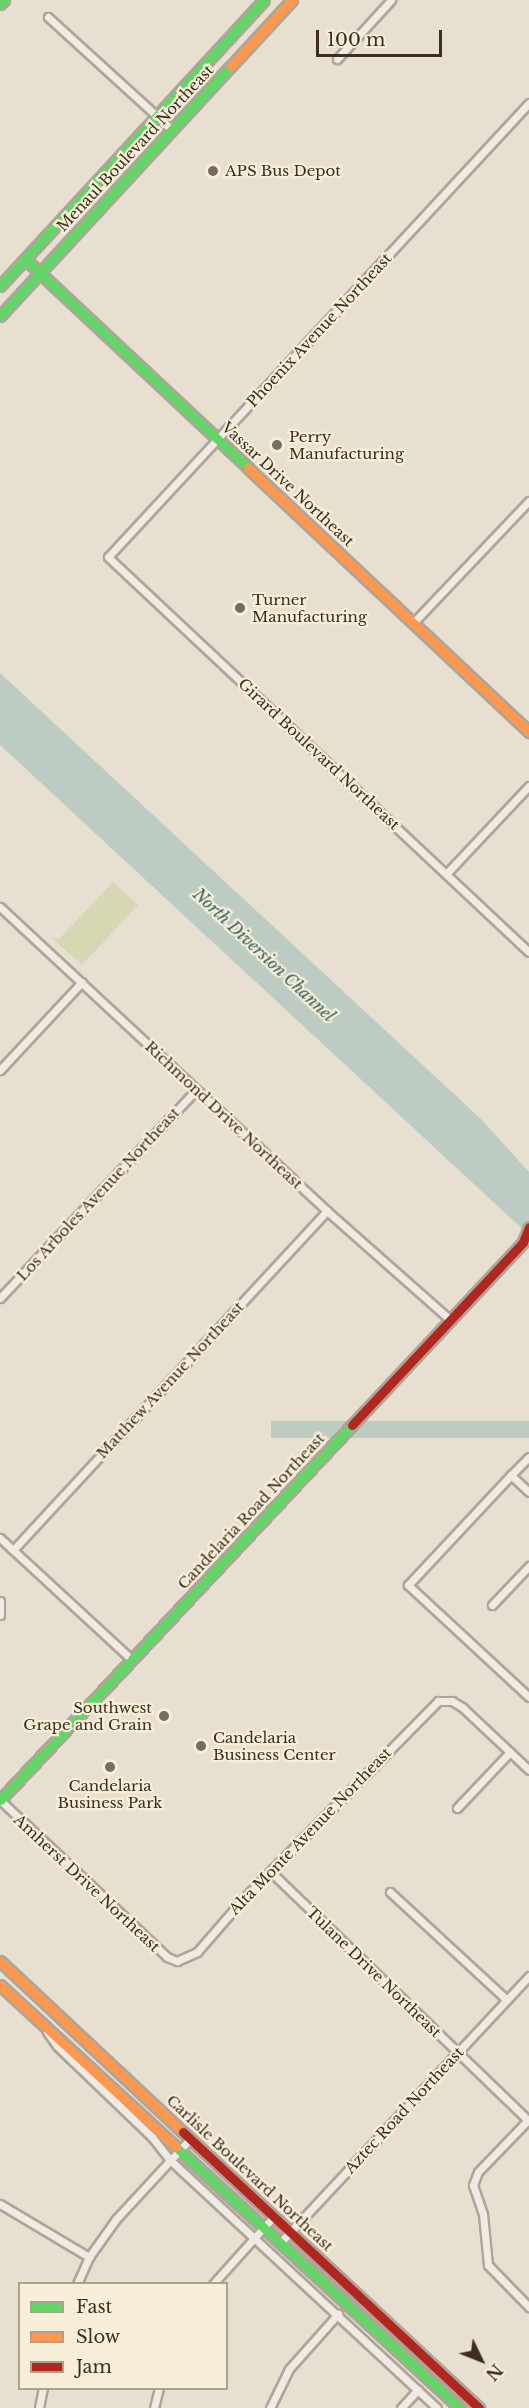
<!DOCTYPE html>
<style>
body{margin:0}
#map{position:relative;width:529px;height:2408px;overflow:hidden;background:#e7e0d1;font-family:"Libre Baskerville",serif}
div>[style]{position:absolute}
.green>*{inset:0;background:#d6d7b3}
.water>*{inset:0;background:#bcccc2;transform-origin:0 0}
.roads{filter:drop-shadow(2px 0 #ada599) drop-shadow(-2px 0 #ada599) drop-shadow(0 2px #ada599) drop-shadow(0 -2px #ada599)}
.street>*{height:7px;margin:-3.5px;padding:0 3.5px;transform-origin:3.5px;border-radius:3.5px;background:#efebe3}
.fast>*{height:9px;margin:-4.5px;padding:0 4.5px;transform-origin:4.5px;border-radius:4.5px;background:#63d668}
.slow>*{height:9px;margin:-4.5px;padding:0 4.5px;transform-origin:4.5px;border-radius:4.5px;background:#ff974d}
.jam>*{height:9px;margin:-4.5px;padding:0 4.5px;transform-origin:4.5px;border-radius:4.5px;background:#b3261e}
.dots>*{width:16px;height:16px;translate:-50% -50%;box-sizing:border-box;border:3px solid #f7eed8;border-radius:50%}
span{translate:-50% -50%;white-space:nowrap;text-align:center;line-height:1.15;-webkit-text-stroke:4.5px #f7eed8;paint-order:stroke}
.street-label{font-size:15px;color:#3d2e20}
.poi-label{font-size:15px;color:#3d2e20}
.left{translate:0 -50%;text-align:left}
.right{translate:-100% -50%;text-align:right}
.water-label{font-size:16px;color:#2f5d5a;font-style:italic}
.legend{position:absolute;left:18px;top:2282px;width:210px;height:108px;box-sizing:border-box;background:#f7eed8;border:2px solid #ada18e;margin:0;padding:8px 10px;list-style:none;font-size:18px;color:#3d2e20}
.legend li{display:flex;align-items:center;gap:12px;height:30px}
.legend b{width:30px;border:2px solid #ada18e}
.north{position:absolute;left:451px;top:2330px;width:60px;height:60px;-webkit-text-stroke:4px #f7eed8;paint-order:stroke;rotate:133deg;font-size:16px;font-weight:700;line-height:24px;text-align:center;color:#3d2e20}
.north::after{content:'';display:block;margin:auto;width:21px;height:27px;background:#3d2e20;clip-path:polygon(50% 0,100% 100%,50% 72%,0 100%)}
.scale{position:absolute;left:316px;top:30px;width:126px;height:27px;box-sizing:border-box;border:3px solid #3d2e20;border-top:0;padding-left:8px;font-size:18px;line-height:21px;white-space:nowrap;color:#3d2e20;-webkit-text-stroke:4px #f7eed8;paint-order:stroke}
</style>
<div id="map">
<div class="green">
<i style="clip-path:polygon(113px 882px,138px 905px,82px 965px,51px 937px,59px 939px)"></i>
</div>
<div class="water">
<i style="clip-path:polygon(0 673px,483px 1121px,529px 1172px,529px 1235px,0 745px)"></i>
<i style="left:529px;top:1421px;width:17px;height:258px;rotate:90deg"></i>
</div>
<div class="roads">
<div class="street">
<i style="left:48px;top:17px;width:168px;rotate:42.3deg"></i>
<i style="left:337px;top:59px;width:80px;rotate:-47.5deg"></i>
<i style="left:529px;top:103px;width:619px;rotate:132.84deg"></i>
<i style="left:108px;top:557px;width:577px;rotate:43.18deg"></i>
<i style="left:414px;top:622px;width:167px;rotate:-46.5deg"></i>
<i style="left:446px;top:874px;width:121px;rotate:-46.7deg"></i>
<i style="left:0;top:907px;width:446px;rotate:42.9deg"></i>
<i style="left:327px;top:1211px;width:164px;rotate:41.5deg"></i>
<i style="left:0;top:1070px;width:120px;rotate:-47deg"></i>
<i style="left:0;top:1298px;width:286px;rotate:-46.7deg"></i>
<i style="left:511px;top:1475px;width:25px;rotate:-45deg"></i>
<i style="left:529px;top:1492px;width:25px;rotate:-137deg"></i>
<i style="left:511px;top:1475px;width:151px;rotate:133.1deg"></i>
<i style="left:408px;top:1585px;width:165px;rotate:42.8deg"></i>
<i style="left:0;top:1538px;width:180px;rotate:42.7deg"></i>
<i style="left:13px;top:1550px;width:462px;rotate:-47.2deg"></i>
<i style="left:0;top:1601px;width:14px;rotate:90deg"></i>
<i style="left:492px;top:1605px;width:54px;rotate:-46.5deg"></i>
<i style="left:0;top:1800px;width:229px;rotate:43.2deg"></i>
<i style="left:167px;top:1957px;width:11px;rotate:22deg"></i>
<i style="left:177px;top:1961px;width:22px;rotate:-24deg"></i>
<i style="left:197px;top:1952px;width:70px;rotate:-49deg"></i>
<i style="left:243px;top:1899px;width:278px;rotate:-45.4deg"></i>
<i style="left:438px;top:1701px;width:14px"></i>
<i style="left:452px;top:1701px;width:12px;rotate:31deg"></i>
<i style="left:462px;top:1707px;width:92px;rotate:43.2deg"></i>
<i style="left:457px;top:1808px;width:77px;rotate:-46.6deg"></i>
<i style="left:271px;top:1872px;width:359px;rotate:44deg"></i>
<i style="left:390px;top:1892px;width:159px;rotate:42.7deg"></i>
<i style="left:47px;top:2032px;width:17px;rotate:54deg"></i>
<i style="left:57px;top:2046px;width:132px;rotate:43.8deg"></i>
<i style="left:152px;top:2137px;width:29px;rotate:52deg"></i>
<i style="left:170px;top:2160px;width:364px;rotate:42.9deg"></i>
<i style="left:528px;top:2120px;width:72px;rotate:133.9deg"></i>
<i style="left:478px;top:2172px;width:14px;rotate:111deg"></i>
<i style="left:473px;top:2185px;width:31px;rotate:71deg"></i>
<i style="left:483px;top:2214px;width:51px;rotate:84.4deg"></i>
<i style="left:488px;top:2265px;width:59px;rotate:45.7deg"></i>
<i style="left:0;top:2204px;width:104px;rotate:30.8deg"></i>
<i style="left:280px;top:2243px;width:365px;rotate:-47deg"></i>
<i style="left:77px;top:2284px;width:30px;rotate:-66deg"></i>
<i style="left:89px;top:2257px;width:47px;rotate:-54.6deg"></i>
<i style="left:116px;top:2219px;width:110px;rotate:-47.2deg"></i>
<i style="left:213px;top:2284px;width:91px;rotate:-48.1deg"></i>
<i style="left:39px;top:2408px;width:20px;rotate:-79deg"></i>
<i style="left:154px;top:2408px;width:21px;rotate:-76deg"></i>
<i style="left:270px;top:2408px;width:43px;rotate:-64deg"></i>
<i style="left:289px;top:2369px;width:74px;rotate:-48.3deg"></i>
<i style="left:401px;top:2408px;width:25px;rotate:-47deg"></i>
</div>
<div class="fast">
<i style="left:0;top:4px;width:6px;rotate:-45deg"></i>
<i style="left:25px;top:259px;width:306px;rotate:43.1deg"></i>
<i style="left:0;top:286px;width:389px;rotate:-47.3deg"></i>
<i style="left:0;top:316px;width:340px;rotate:-47.3deg"></i>
<i style="left:0;top:1800px;width:514px;rotate:-46.81deg"></i>
<i style="left:176px;top:2147px;width:386px;rotate:42.6deg"></i>
</div>
<div class="slow">
<i style="left:231px;top:66px;width:90px;rotate:-47.3deg"></i>
<i style="left:248px;top:468px;width:386px;rotate:43.2deg"></i>
<i style="left:0;top:1961px;width:250px;rotate:43.1deg"></i>
<i style="left:0;top:1985px;width:239px;rotate:42.6deg"></i>
</div>
<div class="jam">
<i style="left:352px;top:1425px;width:250px;rotate:-46.9deg"></i>
<i style="left:523px;top:1242px;width:16px;rotate:-68deg"></i>
<i style="left:183px;top:2132px;width:405px;rotate:43deg"></i>
</div>
</div>
<div class="dots">
<i style="left:213px;top:171px;background:#786c5e"></i>
<i style="left:277px;top:445px;background:#786c5e"></i>
<i style="left:240px;top:608px;background:#786c5e"></i>
<i style="left:164px;top:1716px;background:#786c5e"></i>
<i style="left:201px;top:1746px;background:#786c5e"></i>
<i style="left:110px;top:1767px;background:#786c5e"></i>
</div>
<div class="street-label">
<span style="left:135px;top:148px;rotate:-47deg">Menaul Boulevard Northeast</span>
<span style="left:319px;top:330px;rotate:-47deg">Phoenix Avenue Northeast</span>
<span style="left:288px;top:484px;rotate:43deg">Vassar Drive Northeast</span>
<span style="left:319px;top:754px;rotate:43deg">Girard Boulevard Northeast</span>
<span style="left:224px;top:1115px;rotate:43deg">Richmond Drive Northeast</span>
<span style="left:98px;top:1194px;rotate:-47deg">Los Arboles Avenue Northeast</span>
<span style="left:170px;top:1380px;rotate:-47deg">Matthew Avenue Northeast</span>
<span style="left:251px;top:1511px;rotate:-47deg">Candelaria Road Northeast</span>
<span style="left:310px;top:1831px;rotate:-46deg">Alta Monte Avenue Northeast</span>
<span style="left:87px;top:1883px;rotate:43deg">Amherst Drive Northeast</span>
<span style="left:374px;top:1972px;rotate:44deg">Tulane Drive Northeast</span>
<span style="left:404px;top:2110px;rotate:-47deg">Aztec Road Northeast</span>
<span style="left:250px;top:2173px;rotate:43deg">Carlisle Boulevard Northeast</span>
</div>
<div class="poi-label">
<span class="left" style="left:225px;top:171px">APS Bus Depot</span>
<span class="left" style="left:289px;top:445px">Perry<br>Manufacturing</span>
<span class="left" style="left:252px;top:608px">Turner<br>Manufacturing</span>
<span class="right" style="left:152px;top:1716px">Southwest<br>Grape and Grain</span>
<span class="left" style="left:213px;top:1746px">Candelaria<br>Business Center</span>
<span style="left:110px;top:1794px">Candelaria<br>Business Park</span>
</div>
<div class="water-label">
<span style="left:264px;top:955px;rotate:43deg">North Diversion Channel</span>
</div>
<ul class="legend">
<li><b style="height:8px;background:#63d668"></b>Fast</li>
<li><b style="height:8px;background:#ff974d"></b>Slow</li>
<li><b style="height:8px;background:#b3261e"></b>Jam</li>
</ul>
<div class="north">N</div>
<div class="scale">100 m</div>
</div>
